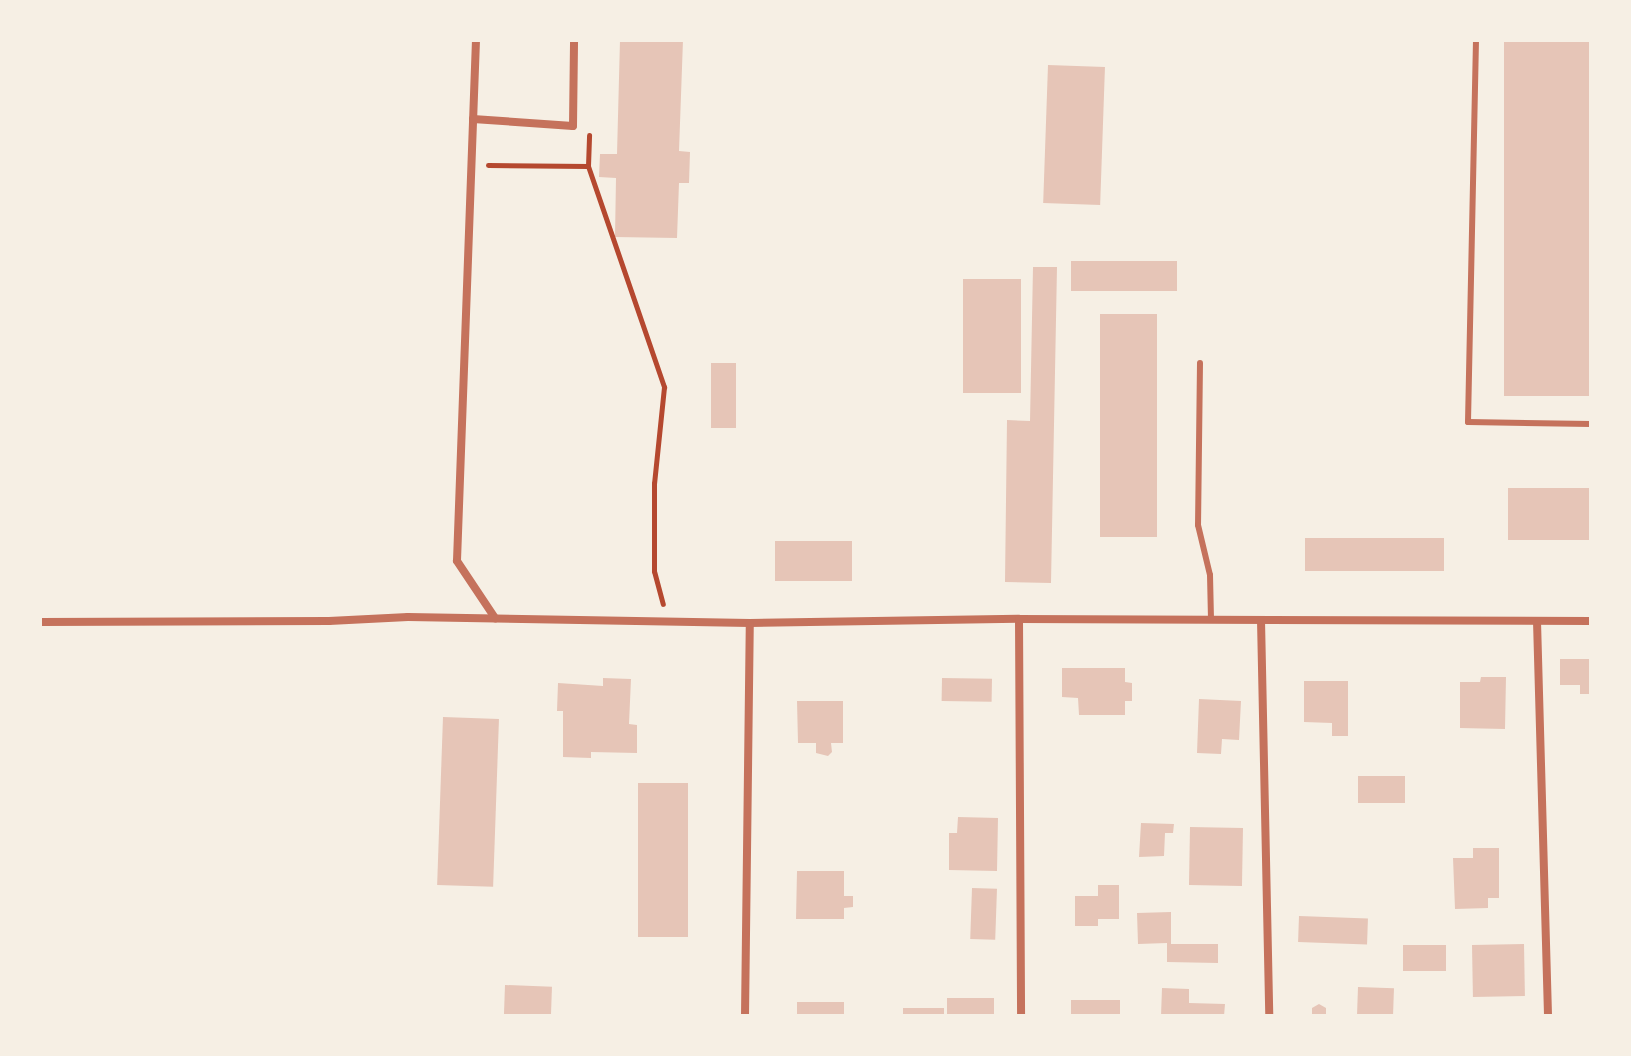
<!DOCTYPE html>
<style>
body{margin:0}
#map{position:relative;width:1631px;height:1056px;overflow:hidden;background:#f6efe4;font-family:"Open Sans",sans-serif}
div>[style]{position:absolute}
.building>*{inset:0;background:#e6c5b7;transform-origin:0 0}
.path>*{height:5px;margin:-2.5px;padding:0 2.5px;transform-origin:2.5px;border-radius:2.5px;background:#b5482f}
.service>*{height:6px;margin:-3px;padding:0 3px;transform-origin:3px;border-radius:3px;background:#c5725c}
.minor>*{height:8px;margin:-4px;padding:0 4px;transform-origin:4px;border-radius:4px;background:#c5725c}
span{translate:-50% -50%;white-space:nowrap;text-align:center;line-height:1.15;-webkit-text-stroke:8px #f6efe4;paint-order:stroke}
.frame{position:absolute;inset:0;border:42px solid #f6efe4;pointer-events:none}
</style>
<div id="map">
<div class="building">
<i style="clip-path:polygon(620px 40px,683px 40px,679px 151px,690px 152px,689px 183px,679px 183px,677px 238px,615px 237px,616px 178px,599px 177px,600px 154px,617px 154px)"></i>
<i style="left:1504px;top:40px;width:87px;height:356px"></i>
<i style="left:1048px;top:65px;width:57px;height:138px;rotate:2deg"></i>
<i style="left:1071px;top:261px;width:106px;height:30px"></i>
<i style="clip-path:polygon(1033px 267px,1057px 267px,1051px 583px,1005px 582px,1007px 420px,1030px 421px)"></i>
<i style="left:963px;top:279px;width:58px;height:114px"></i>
<i style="left:1100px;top:314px;width:57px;height:223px"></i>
<i style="left:711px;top:363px;width:25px;height:65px"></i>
<i style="left:1508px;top:488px;width:83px;height:52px"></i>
<i style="left:1305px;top:538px;width:139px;height:33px"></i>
<i style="left:775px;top:541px;width:77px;height:40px"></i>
<i style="clip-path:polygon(1560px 659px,1591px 659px,1591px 694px,1580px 694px,1580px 685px,1560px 685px)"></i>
<i style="clip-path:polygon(1062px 668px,1125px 668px,1125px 682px,1132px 683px,1132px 701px,1125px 701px,1125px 715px,1079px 715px,1078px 698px,1062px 697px)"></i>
<i style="clip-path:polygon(1481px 677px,1506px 677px,1505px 729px,1460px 728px,1460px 682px,1480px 682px)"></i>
<i style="clip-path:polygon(603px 678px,631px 679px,629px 724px,637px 725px,637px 753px,591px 752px,591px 758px,563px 757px,563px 711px,557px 711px,558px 683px,603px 686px)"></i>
<i style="left:942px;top:678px;width:50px;height:23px;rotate:1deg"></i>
<i style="clip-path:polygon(1304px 681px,1348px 681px,1348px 736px,1332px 736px,1332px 723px,1304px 722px)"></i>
<i style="clip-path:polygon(1199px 699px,1241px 701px,1239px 740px,1222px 739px,1221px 754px,1197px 753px)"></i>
<i style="clip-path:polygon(797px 701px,843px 701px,843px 743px,831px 743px,832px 752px,828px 756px,816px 753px,816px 743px,798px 743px)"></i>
<i style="left:443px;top:717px;width:56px;height:168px;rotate:2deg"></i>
<i style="left:1358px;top:776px;width:47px;height:27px"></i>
<i style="left:638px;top:783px;width:50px;height:154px"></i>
<i style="clip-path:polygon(958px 817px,998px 818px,997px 871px,949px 870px,949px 833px,957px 833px)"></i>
<i style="clip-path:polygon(1141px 823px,1174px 824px,1173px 833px,1165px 833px,1164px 856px,1139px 857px)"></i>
<i style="left:1190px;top:827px;width:53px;height:58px;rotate:1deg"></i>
<i style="clip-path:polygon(1473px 848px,1499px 848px,1499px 898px,1488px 898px,1488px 908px,1455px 909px,1453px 858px,1473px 858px)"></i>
<i style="clip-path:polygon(797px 871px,844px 871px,844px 896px,853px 896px,853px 907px,844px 908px,844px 919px,796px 919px)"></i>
<i style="clip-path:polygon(1098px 885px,1119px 885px,1119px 919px,1098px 919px,1098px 926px,1075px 926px,1075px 896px,1098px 896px)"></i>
<i style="left:972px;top:888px;width:25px;height:51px;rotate:2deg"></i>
<i style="clip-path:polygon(1171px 912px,1171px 944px,1218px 944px,1218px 963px,1167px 962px,1167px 943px,1138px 944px,1137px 913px)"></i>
<i style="left:1299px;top:916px;width:69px;height:26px;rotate:2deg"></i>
<i style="left:1524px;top:944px;width:52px;height:52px;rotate:89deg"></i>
<i style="left:1446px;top:945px;width:26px;height:43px;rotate:90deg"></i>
<i style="left:505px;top:985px;width:47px;height:31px;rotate:2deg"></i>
<i style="left:1358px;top:987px;width:36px;height:29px;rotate:2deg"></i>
<i style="clip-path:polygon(1162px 988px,1189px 989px,1189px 1003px,1225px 1004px,1224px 1016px,1161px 1016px)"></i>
<i style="left:947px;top:998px;width:47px;height:18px"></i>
<i style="left:1071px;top:1000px;width:49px;height:16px"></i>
<i style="left:797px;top:1002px;width:47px;height:14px"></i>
<i style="clip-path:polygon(1319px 1004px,1326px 1008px,1326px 1016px,1312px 1016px,1312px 1008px)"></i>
<i style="left:903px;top:1008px;width:41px;height:8px"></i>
</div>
<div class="path">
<i style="left:488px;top:165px;width:100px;rotate:0.6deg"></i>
<i style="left:588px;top:166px;width:234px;rotate:71deg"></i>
<i style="left:664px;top:387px;width:97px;rotate:95.9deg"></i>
<i style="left:654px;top:483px;width:88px;rotate:90deg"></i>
<i style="left:654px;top:571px;width:34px;rotate:75deg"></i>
<i style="left:588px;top:166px;width:31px;rotate:-88deg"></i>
</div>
<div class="service">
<i style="left:1476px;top:40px;width:382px;rotate:91.2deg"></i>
<i style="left:1468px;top:422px;width:123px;rotate:0.9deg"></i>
<i style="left:1200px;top:363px;width:162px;rotate:90.7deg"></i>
<i style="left:1198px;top:525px;width:51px;rotate:76.5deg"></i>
<i style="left:1210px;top:575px;width:45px;rotate:88.7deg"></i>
</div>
<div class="minor">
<i style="left:476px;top:40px;width:521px;rotate:92.09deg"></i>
<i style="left:457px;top:561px;width:69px;rotate:56.3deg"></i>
<i style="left:473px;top:119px;width:100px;rotate:4deg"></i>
<i style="left:573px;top:126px;width:86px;rotate:-89.3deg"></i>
<i style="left:1019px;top:619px;width:397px;rotate:89.7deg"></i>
<i style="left:1261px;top:620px;width:396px;rotate:88.8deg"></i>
<i style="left:1537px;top:621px;width:395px;rotate:88.4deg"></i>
<i style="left:40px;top:622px;width:289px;rotate:-0.2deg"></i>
<i style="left:329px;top:621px;width:79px;rotate:-2.9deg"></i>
<i style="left:408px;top:617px;width:342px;rotate:1deg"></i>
<i style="left:750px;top:623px;width:269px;rotate:-0.9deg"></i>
<i style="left:1019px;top:619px;width:572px;rotate:0.2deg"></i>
<i style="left:745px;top:1016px;width:393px;rotate:-89.3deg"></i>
</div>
<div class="frame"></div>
</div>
